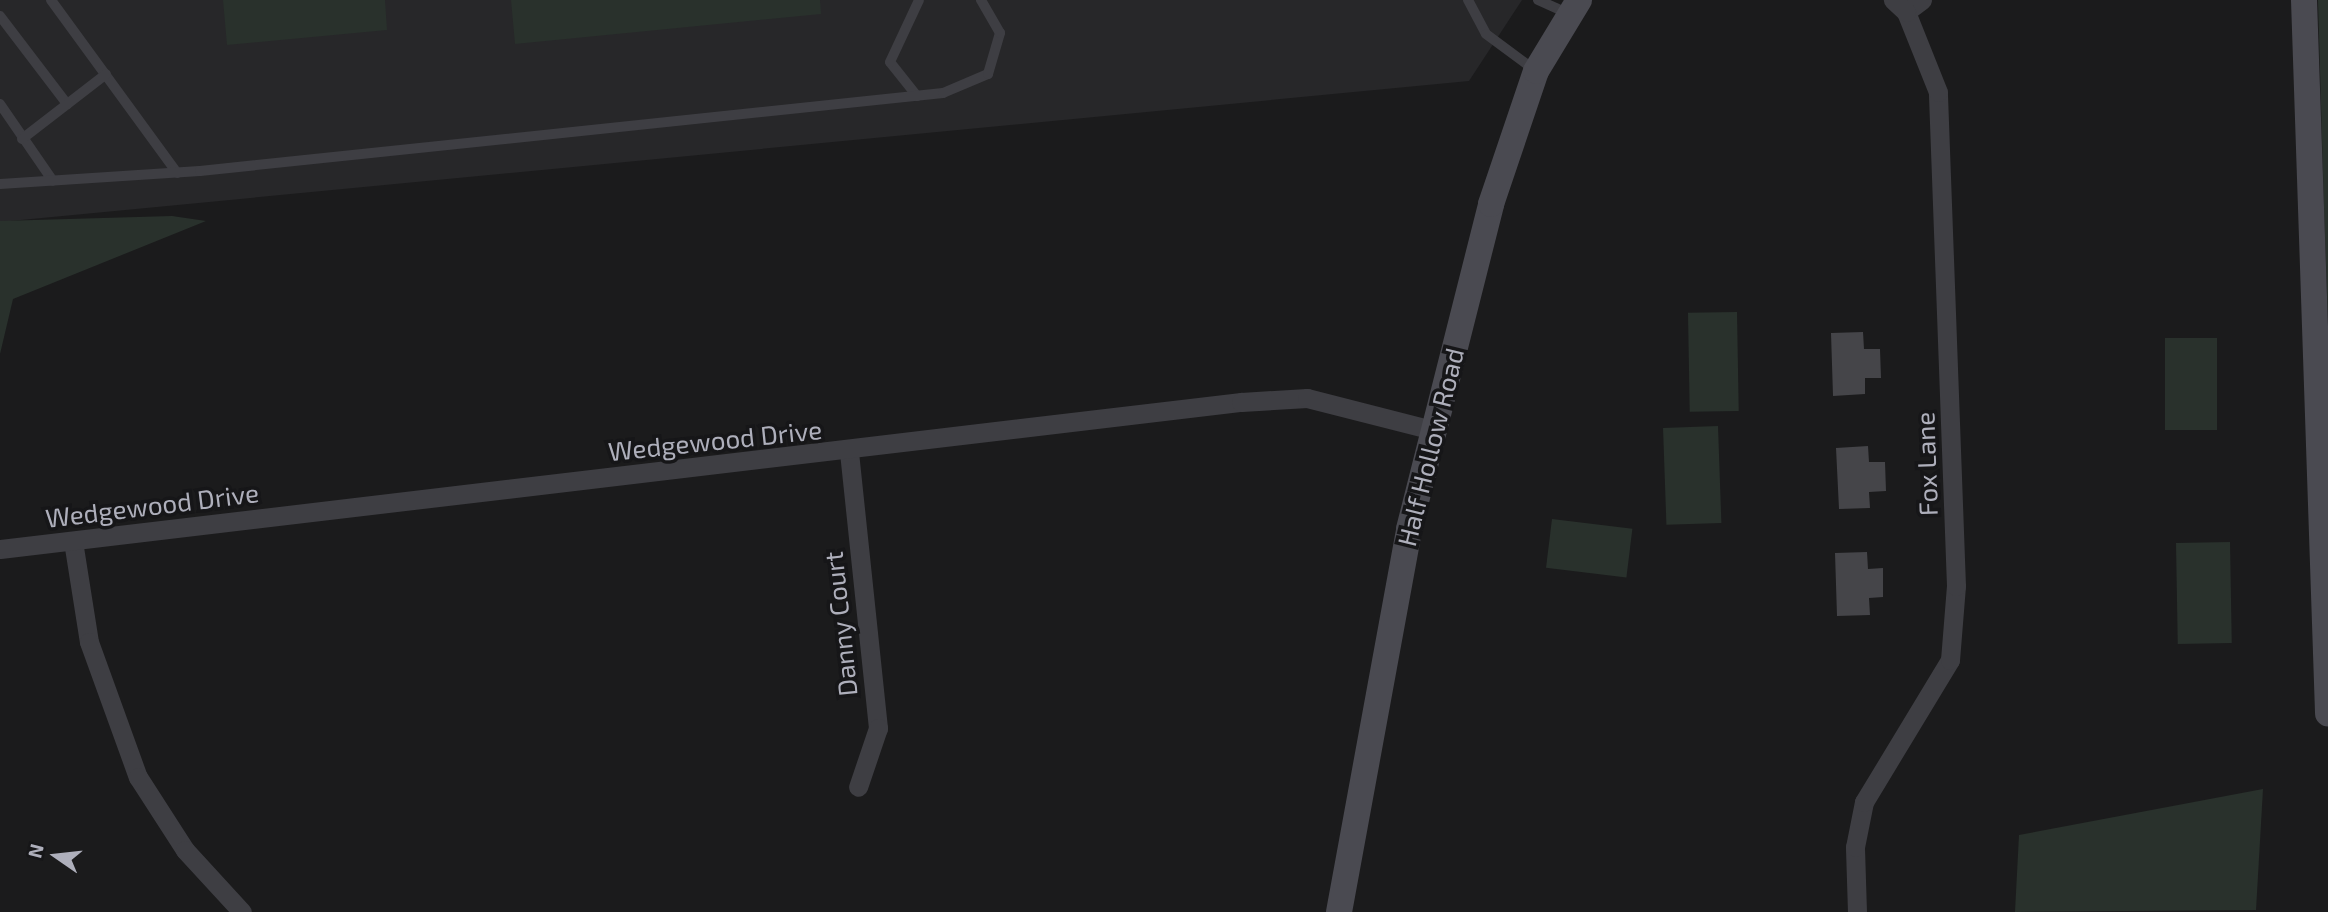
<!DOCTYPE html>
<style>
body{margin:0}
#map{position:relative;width:2328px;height:912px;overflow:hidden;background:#1b1b1c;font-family:"Exo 2",sans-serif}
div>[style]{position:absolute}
.built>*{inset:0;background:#272729}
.green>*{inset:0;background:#29312c;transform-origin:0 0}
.building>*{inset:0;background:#454549}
.lane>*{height:10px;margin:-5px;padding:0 5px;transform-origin:5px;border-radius:5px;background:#3e3e43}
.street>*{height:19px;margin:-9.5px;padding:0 9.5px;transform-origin:9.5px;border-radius:9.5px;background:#3e3e43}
.secondary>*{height:26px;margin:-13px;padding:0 13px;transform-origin:13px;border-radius:13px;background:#4a4a51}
span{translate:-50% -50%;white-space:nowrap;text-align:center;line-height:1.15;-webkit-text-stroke:7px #161618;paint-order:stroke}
.street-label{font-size:26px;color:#aeafbb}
.north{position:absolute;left:21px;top:821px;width:70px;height:70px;-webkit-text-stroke:5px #161618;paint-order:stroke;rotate:284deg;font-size:19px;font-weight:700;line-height:28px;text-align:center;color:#aeafbb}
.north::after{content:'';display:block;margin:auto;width:24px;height:32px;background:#aeafbb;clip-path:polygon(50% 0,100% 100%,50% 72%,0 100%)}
</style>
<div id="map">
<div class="built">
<i style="clip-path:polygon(0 0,1522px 0,1469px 81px,0 222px)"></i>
</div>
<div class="green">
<i style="clip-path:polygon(223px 0,385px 0,387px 30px,227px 45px)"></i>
<i style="clip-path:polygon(511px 0,820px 0,821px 14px,515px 44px)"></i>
<i style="clip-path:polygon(2318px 0,2328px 0,2328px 320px,2324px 208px)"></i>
<i style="clip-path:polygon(172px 216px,206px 221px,13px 299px,0 354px,0 221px)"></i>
<i style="left:1737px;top:312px;width:99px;height:49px;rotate:89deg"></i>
<i style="left:2165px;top:338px;width:52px;height:92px"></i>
<i style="left:1718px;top:426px;width:97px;height:55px;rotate:88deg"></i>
<i style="left:1552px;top:519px;width:81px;height:49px;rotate:7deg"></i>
<i style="left:2230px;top:542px;width:101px;height:54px;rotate:89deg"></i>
<i style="clip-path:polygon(2263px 789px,2256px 910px,2015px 912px,2019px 835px)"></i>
</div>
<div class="building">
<i style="clip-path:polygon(1863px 332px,1864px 349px,1880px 349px,1881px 378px,1865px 378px,1865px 394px,1833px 396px,1831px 333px)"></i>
<i style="clip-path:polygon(1868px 446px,1869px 462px,1885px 462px,1886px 491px,1869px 492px,1870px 508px,1839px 509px,1836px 448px)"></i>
<i style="clip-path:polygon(1867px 552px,1868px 569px,1883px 568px,1883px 597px,1869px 598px,1870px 615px,1837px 616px,1835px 553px)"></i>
</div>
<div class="lane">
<i style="left:51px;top:0;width:214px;rotate:53.9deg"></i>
<i style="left:1468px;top:0;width:38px;rotate:62deg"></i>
<i style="left:1486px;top:34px;width:62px;rotate:36.5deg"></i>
<i style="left:1538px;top:0;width:34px;rotate:24deg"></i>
<i style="left:0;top:16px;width:111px;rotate:52.7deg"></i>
<i style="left:917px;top:96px;width:43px;rotate:-128.5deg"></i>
<i style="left:890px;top:62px;width:68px;rotate:-64.9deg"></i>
<i style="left:0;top:104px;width:93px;rotate:55.5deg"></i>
<i style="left:22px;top:139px;width:106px;rotate:-37.7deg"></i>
<i style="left:0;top:184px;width:200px;rotate:-3.7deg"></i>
<i style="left:200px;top:171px;width:747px;rotate:-5.99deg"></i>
<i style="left:943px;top:93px;width:49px;rotate:-22.9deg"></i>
<i style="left:988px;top:74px;width:43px;rotate:-73.7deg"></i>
<i style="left:1000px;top:33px;width:38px;rotate:-120deg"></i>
</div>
<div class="street">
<i style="left:1906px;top:12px;width:20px;rotate:-37deg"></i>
<i style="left:849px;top:452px;width:278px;rotate:84deg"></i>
<i style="left:878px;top:728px;width:62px;rotate:108.7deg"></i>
<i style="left:73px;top:541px;width:102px;rotate:81deg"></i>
<i style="left:89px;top:642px;width:144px;rotate:70.1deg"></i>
<i style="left:138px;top:777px;width:87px;rotate:57.2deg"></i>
<i style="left:185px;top:850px;width:84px;rotate:47.4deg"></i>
<i style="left:0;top:549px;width:1250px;rotate:-6.76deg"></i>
<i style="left:1241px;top:402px;width:66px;rotate:-3.5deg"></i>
<i style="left:1307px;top:398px;width:130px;rotate:14.3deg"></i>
<i style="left:1857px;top:912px;width:65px;rotate:-91.8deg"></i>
<i style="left:1855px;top:847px;width:46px;rotate:-78.7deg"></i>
<i style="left:1864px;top:802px;width:166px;rotate:-58.8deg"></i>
<i style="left:1950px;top:660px;width:74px;rotate:-85.4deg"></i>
<i style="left:1956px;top:586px;width:494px;rotate:-92.1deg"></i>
<i style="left:1938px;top:92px;width:86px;rotate:-111.8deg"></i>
<i style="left:1906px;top:12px;width:18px;rotate:-137deg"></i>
</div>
<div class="secondary">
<i style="left:2304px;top:0;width:714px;rotate:88.07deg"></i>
<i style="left:1339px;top:912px;width:389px;rotate:-79.6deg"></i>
<i style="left:1409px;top:529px;width:335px;rotate:-75.8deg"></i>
<i style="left:1491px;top:204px;width:140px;rotate:-71.3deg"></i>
<i style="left:1536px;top:71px;width:83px;rotate:-58.8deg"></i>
</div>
<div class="street-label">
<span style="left:715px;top:440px;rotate:-6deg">Wedgewood Drive</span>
<span style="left:1430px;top:447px;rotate:-76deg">Half Hollow Road</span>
<span style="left:1926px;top:464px;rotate:-92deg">Fox Lane</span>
<span style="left:152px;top:505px;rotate:-7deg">Wedgewood Drive</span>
<span style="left:840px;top:624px;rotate:-96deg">Danny Court</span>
</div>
<div class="north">N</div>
</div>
